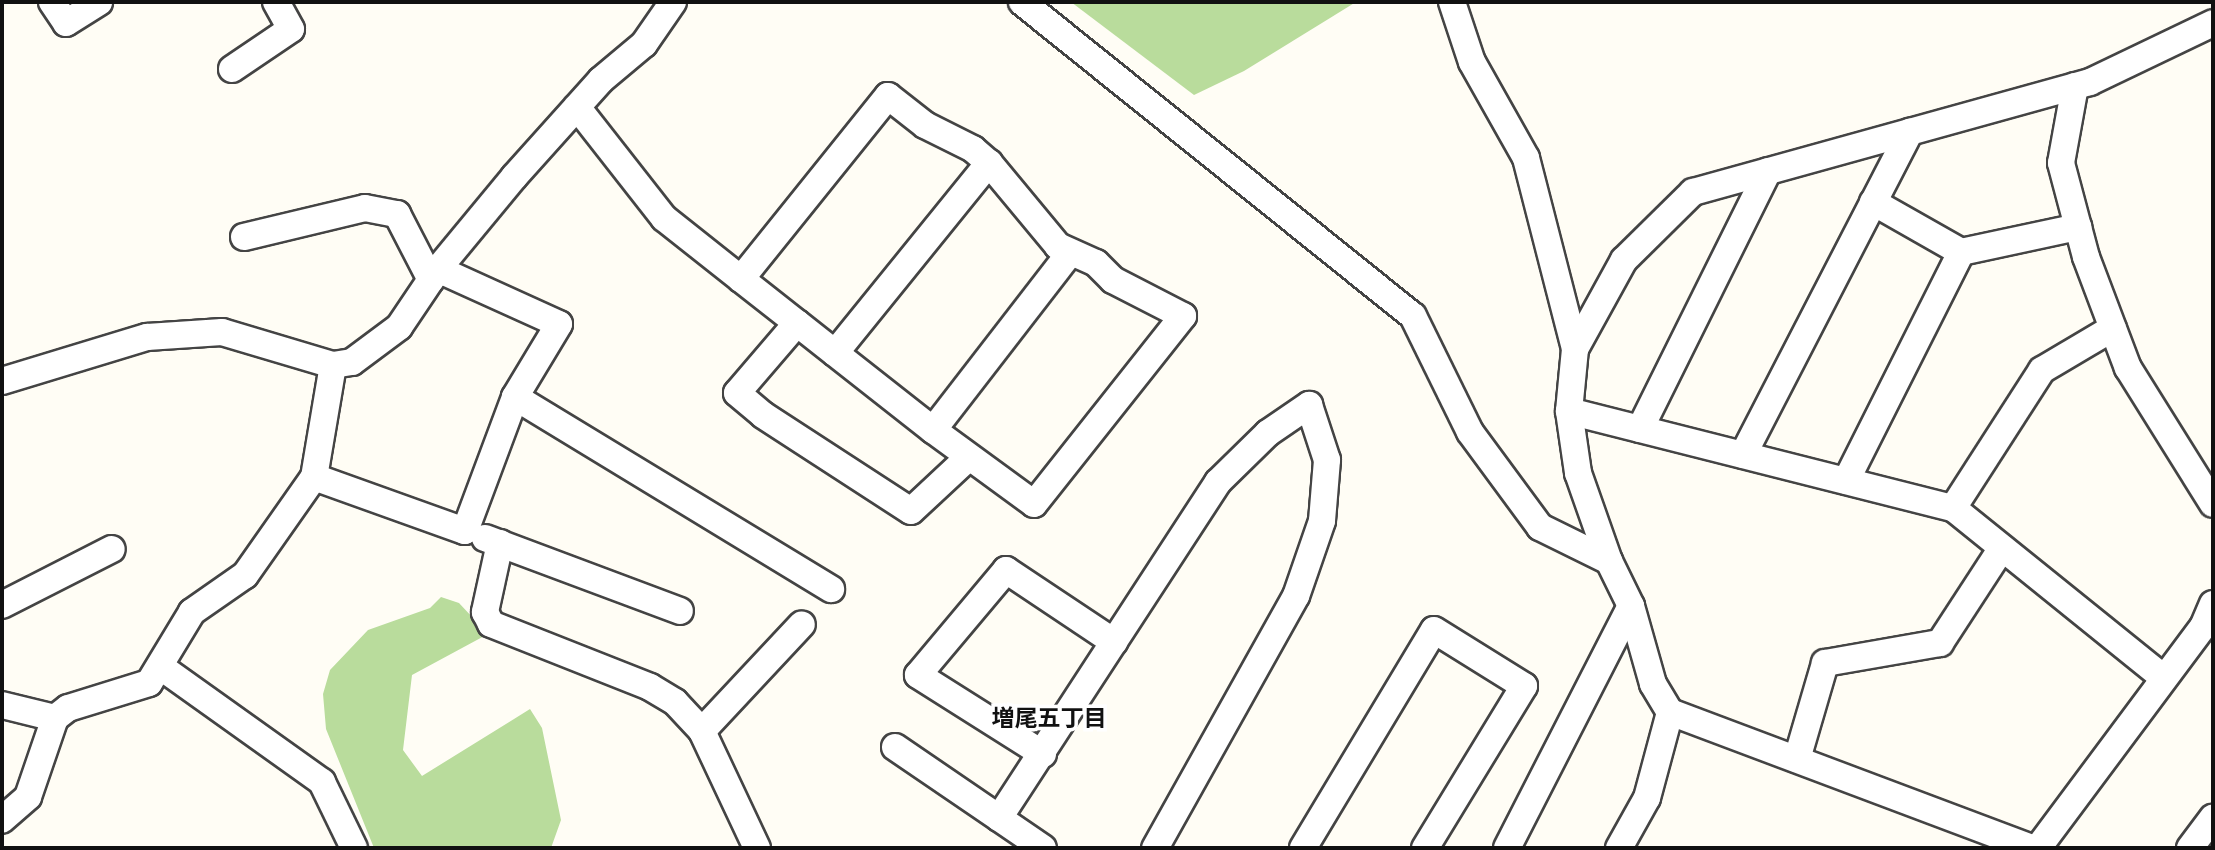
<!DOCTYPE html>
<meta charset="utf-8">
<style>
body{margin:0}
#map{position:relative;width:2215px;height:850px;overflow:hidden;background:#fffdf5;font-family:"Source Serif 4","Noto Sans JP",serif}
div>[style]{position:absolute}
.forest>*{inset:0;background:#b9dc9c}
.roads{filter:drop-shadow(2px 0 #444) drop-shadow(-2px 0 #444) drop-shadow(0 2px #444) drop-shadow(0 -2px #444)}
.street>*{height:26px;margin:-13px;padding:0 13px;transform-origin:13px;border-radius:13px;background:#fff}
span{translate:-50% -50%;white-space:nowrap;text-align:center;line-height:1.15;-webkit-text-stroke:7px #fff;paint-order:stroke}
.neighbourhood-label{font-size:23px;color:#111;font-weight:700}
.frame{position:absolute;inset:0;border:4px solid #111;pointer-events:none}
</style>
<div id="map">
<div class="forest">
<i style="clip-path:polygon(1071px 2px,1356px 2px,1244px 71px,1194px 95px)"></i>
<i style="clip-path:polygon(441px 597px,459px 603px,488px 634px,412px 675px,403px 750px,422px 776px,530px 709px,542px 728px,561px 820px,551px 848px,374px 848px,326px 729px,323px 694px,330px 670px,368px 630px,430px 608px)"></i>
</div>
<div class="roads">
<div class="street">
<i style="left:52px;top:2px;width:25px;rotate:56deg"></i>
<i style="left:66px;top:23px;width:39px;rotate:-32deg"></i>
<i style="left:1022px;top:2px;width:501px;rotate:38.77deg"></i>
<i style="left:1413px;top:316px;width:129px;rotate:63.8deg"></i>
<i style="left:1470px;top:432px;width:118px;rotate:53.6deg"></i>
<i style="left:1540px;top:527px;width:77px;rotate:26.2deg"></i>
<i style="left:1452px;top:2px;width:63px;rotate:71.6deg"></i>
<i style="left:1472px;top:62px;width:110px;rotate:60.6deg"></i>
<i style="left:1526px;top:158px;width:197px;rotate:75.6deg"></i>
<i style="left:1575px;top:349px;width:62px;rotate:95.5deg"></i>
<i style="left:1569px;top:411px;width:63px;rotate:81.7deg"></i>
<i style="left:1578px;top:473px;width:93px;rotate:70.6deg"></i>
<i style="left:1609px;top:561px;width:50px;rotate:63.9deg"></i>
<i style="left:1631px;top:606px;width:81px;rotate:74.2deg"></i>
<i style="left:1653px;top:684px;width:33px;rotate:59deg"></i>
<i style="left:1670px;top:712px;width:386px;rotate:20.6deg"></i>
<i style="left:232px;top:69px;width:71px;rotate:-34.1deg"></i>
<i style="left:291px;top:29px;width:31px;rotate:-119deg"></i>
<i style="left:2075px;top:86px;width:78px;rotate:100.3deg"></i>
<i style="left:2061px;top:163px;width:97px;rotate:75.1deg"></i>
<i style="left:2086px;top:257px;width:119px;rotate:69.3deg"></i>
<i style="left:2128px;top:368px;width:160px;rotate:58deg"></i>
<i style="left:577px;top:107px;width:141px;rotate:51.9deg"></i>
<i style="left:664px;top:218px;width:98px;rotate:38.4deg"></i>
<i style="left:741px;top:279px;width:71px;rotate:38.2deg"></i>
<i style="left:797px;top:323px;width:48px;rotate:38.3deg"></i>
<i style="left:835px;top:353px;width:125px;rotate:38.2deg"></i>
<i style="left:933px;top:430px;width:125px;rotate:36.2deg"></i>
<i style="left:1034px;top:504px;width:240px;rotate:-51.6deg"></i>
<i style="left:1183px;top:316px;width:79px;rotate:-152.8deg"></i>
<i style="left:1113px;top:280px;width:24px;rotate:-135deg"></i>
<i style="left:1096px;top:263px;width:42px;rotate:-155.9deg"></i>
<i style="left:1058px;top:246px;width:108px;rotate:-129.7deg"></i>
<i style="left:989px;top:163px;width:21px;rotate:-139deg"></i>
<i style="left:973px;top:149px;width:54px;rotate:-153.4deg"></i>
<i style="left:925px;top:125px;width:47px;rotate:-141.9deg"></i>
<i style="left:888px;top:96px;width:235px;rotate:128.8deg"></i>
<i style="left:1873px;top:202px;width:101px;rotate:29.6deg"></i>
<i style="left:1961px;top:252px;width:120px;rotate:-12.1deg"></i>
<i style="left:244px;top:237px;width:124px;rotate:-13.5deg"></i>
<i style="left:365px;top:208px;width:33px;rotate:11deg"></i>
<i style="left:397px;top:214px;width:74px;rotate:62.7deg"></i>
<i style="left:797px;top:323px;width:92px;rotate:130.6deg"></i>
<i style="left:737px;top:393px;width:34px;rotate:40deg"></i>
<i style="left:763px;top:415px;width:176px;rotate:33deg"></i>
<i style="left:911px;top:511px;width:79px;rotate:-43deg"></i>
<i style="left:1575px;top:349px;width:102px;rotate:-61.2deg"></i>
<i style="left:1624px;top:260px;width:97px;rotate:-44.6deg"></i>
<i style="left:1693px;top:192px;width:412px;rotate:-15.5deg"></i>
<i style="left:2090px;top:82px;width:136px;rotate:-25.6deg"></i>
<i style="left:835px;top:353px;width:245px;rotate:-51deg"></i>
<i style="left:333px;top:365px;width:19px;rotate:-9deg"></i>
<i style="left:352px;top:362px;width:59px;rotate:-36.7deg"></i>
<i style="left:399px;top:327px;width:70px;rotate:-56.1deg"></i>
<i style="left:438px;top:269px;width:119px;rotate:-50.4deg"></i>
<i style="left:514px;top:177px;width:130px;rotate:-48.1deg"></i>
<i style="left:601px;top:80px;width:56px;rotate:-39.9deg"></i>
<i style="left:644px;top:44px;width:51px;rotate:-55.4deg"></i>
<i style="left:2px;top:381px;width:152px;rotate:-16.9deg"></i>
<i style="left:147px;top:337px;width:75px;rotate:-3.8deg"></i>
<i style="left:222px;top:332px;width:116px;rotate:16.6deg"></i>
<i style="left:333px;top:365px;width:114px;rotate:99.6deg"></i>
<i style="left:314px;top:477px;width:120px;rotate:125.1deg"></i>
<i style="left:245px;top:575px;width:65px;rotate:145.1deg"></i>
<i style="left:192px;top:612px;width:83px;rotate:121.2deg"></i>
<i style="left:149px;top:683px;width:85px;rotate:162.8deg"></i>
<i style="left:68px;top:708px;width:16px;rotate:142deg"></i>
<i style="left:55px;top:718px;width:83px;rotate:108.9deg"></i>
<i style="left:28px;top:797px;width:35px;rotate:139deg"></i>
<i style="left:515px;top:397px;width:370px;rotate:31.3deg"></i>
<i style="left:1569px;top:411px;width:396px;rotate:14.2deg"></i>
<i style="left:1953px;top:508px;width:271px;rotate:38.9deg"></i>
<i style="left:1640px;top:429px;width:288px;rotate:-63.6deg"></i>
<i style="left:933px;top:430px;width:224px;rotate:-52.3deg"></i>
<i style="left:1743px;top:455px;width:364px;rotate:-62.7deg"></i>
<i style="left:314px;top:477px;width:160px;rotate:19.7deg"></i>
<i style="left:465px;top:531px;width:143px;rotate:-69.5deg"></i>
<i style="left:515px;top:397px;width:85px;rotate:-58.9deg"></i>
<i style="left:559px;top:324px;width:133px;rotate:-155.6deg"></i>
<i style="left:1846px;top:481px;width:256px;rotate:-63.3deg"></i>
<i style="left:1953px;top:508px;width:164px;rotate:-57.2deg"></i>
<i style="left:2042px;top:370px;width:82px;rotate:-30.6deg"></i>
<i style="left:485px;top:538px;width:208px;rotate:20.5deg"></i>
<i style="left:500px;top:543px;width:71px;rotate:102.3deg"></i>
<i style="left:485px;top:612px;width:13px;rotate:63deg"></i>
<i style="left:491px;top:624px;width:171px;rotate:21.6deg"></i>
<i style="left:650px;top:687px;width:29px;rotate:31deg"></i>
<i style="left:675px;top:702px;width:40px;rotate:47deg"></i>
<i style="left:2px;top:605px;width:123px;rotate:-27deg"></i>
<i style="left:161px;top:667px;width:198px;rotate:35.5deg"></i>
<i style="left:322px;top:782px;width:73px;rotate:64.1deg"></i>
<i style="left:2px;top:705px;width:55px;rotate:13.8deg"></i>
<i style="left:895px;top:747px;width:179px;rotate:34.3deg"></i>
<i style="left:1043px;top:754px;width:148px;rotate:-147.7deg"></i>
<i style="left:918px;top:675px;width:137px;rotate:-50deg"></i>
<i style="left:1006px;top:570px;width:130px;rotate:33.7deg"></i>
<i style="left:1797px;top:759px;width:100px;rotate:-73.7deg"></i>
<i style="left:1825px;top:663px;width:117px;rotate:-9.9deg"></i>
<i style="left:1940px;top:643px;width:113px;rotate:-56.9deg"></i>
<i style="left:999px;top:818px;width:401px;rotate:-56.9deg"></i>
<i style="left:1218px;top:482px;width:70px;rotate:-44.4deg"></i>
<i style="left:1268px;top:433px;width:50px;rotate:-34.3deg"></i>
<i style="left:1309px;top:405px;width:58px;rotate:71.9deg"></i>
<i style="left:1327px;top:460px;width:61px;rotate:94.7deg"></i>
<i style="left:1322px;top:521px;width:79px;rotate:109.1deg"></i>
<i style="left:1296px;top:596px;width:289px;rotate:119.2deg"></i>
<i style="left:757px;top:848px;width:129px;rotate:-115.2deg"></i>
<i style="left:702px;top:731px;width:146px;rotate:-46.9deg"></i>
<i style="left:1303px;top:848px;width:254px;rotate:-59deg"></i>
<i style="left:1434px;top:630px;width:106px;rotate:31.9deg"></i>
<i style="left:1524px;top:686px;width:190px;rotate:121.4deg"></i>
<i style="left:1507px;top:848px;width:272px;rotate:-62.9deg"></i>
<i style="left:1619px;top:848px;width:57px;rotate:-60.8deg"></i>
<i style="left:1647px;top:798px;width:89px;rotate:-75deg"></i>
<i style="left:2038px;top:848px;width:276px;rotate:-53.3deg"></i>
<i style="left:2203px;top:627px;width:25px;rotate:-67deg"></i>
<i style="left:2190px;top:848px;width:38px;rotate:-53deg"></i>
</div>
</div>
<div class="neighbourhood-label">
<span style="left:1049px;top:718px">増尾五丁目</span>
</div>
<div class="frame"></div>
</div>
